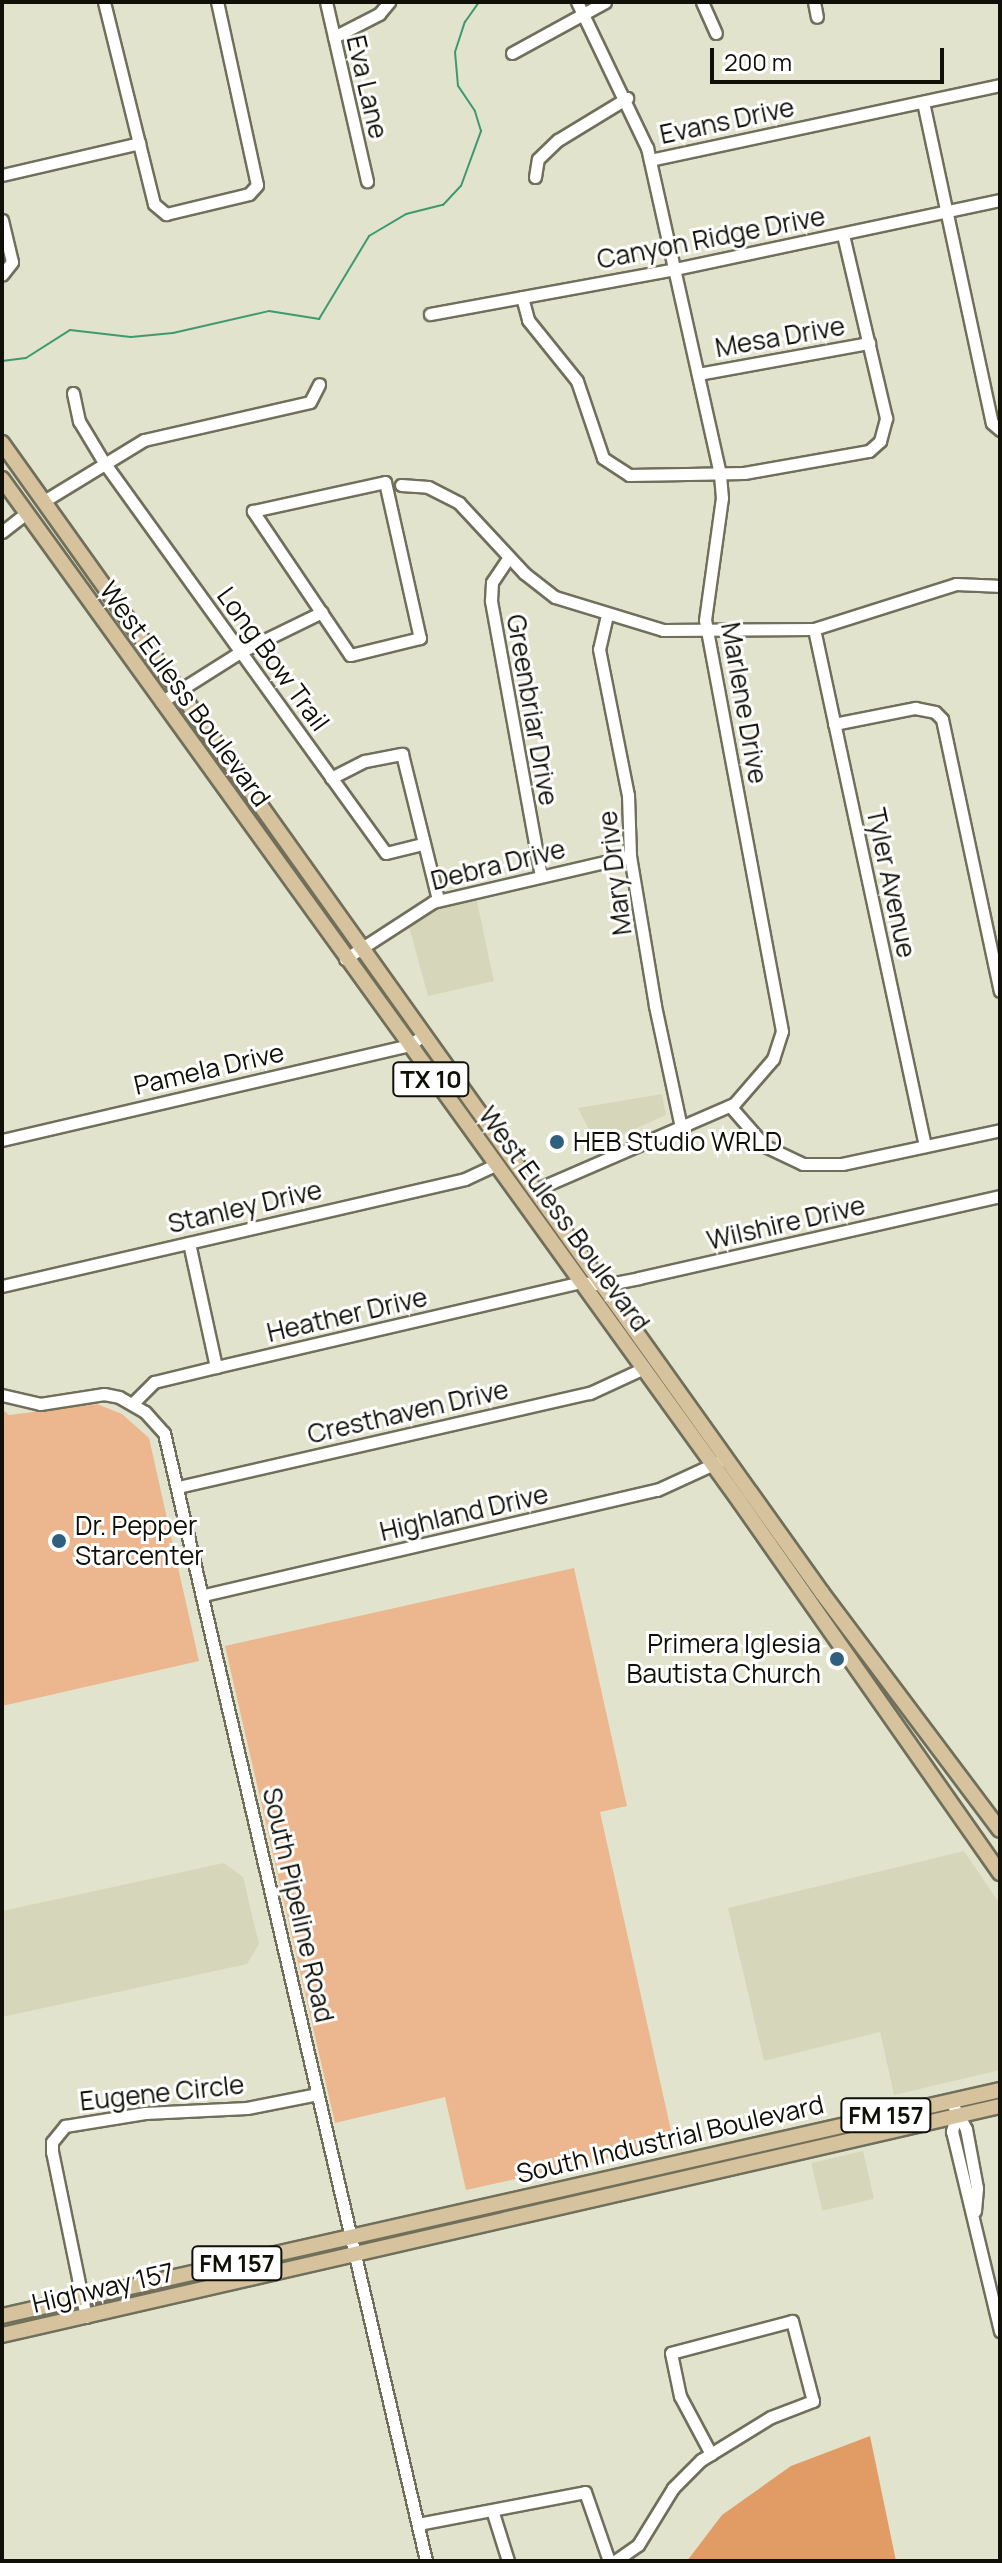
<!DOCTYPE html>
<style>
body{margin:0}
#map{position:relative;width:1002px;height:2563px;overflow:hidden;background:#e2e3cd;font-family:Manrope,sans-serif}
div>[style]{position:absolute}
.built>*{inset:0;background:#d6d7ba;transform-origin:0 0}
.green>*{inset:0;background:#ecb68e}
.forest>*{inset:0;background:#e19b65}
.stream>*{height:2px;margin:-1px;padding:0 1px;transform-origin:1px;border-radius:1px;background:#3d9a6f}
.roads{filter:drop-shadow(2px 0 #6f6f5b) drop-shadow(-2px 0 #6f6f5b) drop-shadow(0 2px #6f6f5b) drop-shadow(0 -2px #6f6f5b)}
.minor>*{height:11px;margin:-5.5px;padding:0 5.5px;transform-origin:5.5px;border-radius:5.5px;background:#fff}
.major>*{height:14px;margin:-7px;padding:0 7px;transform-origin:7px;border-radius:7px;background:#d6c29c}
.dots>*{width:22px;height:22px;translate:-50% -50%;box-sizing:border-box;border:4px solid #fff;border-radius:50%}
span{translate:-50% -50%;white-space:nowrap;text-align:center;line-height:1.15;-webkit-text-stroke:6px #fff;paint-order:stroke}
.shield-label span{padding:2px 6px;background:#fff;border:2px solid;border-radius:6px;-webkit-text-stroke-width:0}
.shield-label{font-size:24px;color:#101009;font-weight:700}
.street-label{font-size:26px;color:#101009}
.poi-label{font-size:26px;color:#101009}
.left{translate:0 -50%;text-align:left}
.right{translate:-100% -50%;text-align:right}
.frame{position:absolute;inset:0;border:4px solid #101009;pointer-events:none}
.scale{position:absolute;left:710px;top:48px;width:234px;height:36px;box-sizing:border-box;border:4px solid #101009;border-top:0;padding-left:10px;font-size:24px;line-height:28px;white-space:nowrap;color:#101009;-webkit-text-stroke:6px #fff;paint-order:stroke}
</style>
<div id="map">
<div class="built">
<i style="clip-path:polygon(476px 897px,494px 981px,428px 996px,408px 923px,436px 907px)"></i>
<i style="clip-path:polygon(662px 1094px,666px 1115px,597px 1146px,578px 1108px)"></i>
<i style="clip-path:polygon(964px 1851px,1000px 1904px,1000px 2070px,894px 2095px,880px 2032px,764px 2061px,728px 1908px)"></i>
<i style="clip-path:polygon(224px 1863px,243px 1877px,259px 1944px,247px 1964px,2px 2017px,2px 1911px)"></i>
<i style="left:863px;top:2151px;width:49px;height:53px;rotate:77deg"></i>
</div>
<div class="green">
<i style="clip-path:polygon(97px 1404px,122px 1414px,149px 1438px,199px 1661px,2px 1706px,2px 1409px,9px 1415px)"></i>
<i style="clip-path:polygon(574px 1568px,627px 1806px,600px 1812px,674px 2144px,466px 2190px,445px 2097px,335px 2123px,225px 1646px)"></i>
</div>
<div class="forest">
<i style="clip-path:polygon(870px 2436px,896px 2561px,687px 2561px,722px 2515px,791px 2466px)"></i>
</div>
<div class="stream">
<i style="left:2px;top:361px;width:24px;rotate:-7deg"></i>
<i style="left:26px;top:358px;width:52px;rotate:-32.5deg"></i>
<i style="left:70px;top:330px;width:61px;rotate:6.5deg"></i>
<i style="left:131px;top:337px;width:42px;rotate:-5.4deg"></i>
<i style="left:173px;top:333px;width:98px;rotate:-12.9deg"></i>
<i style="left:269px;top:311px;width:51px;rotate:9.1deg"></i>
<i style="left:319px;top:319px;width:97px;rotate:-58.9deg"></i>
<i style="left:369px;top:236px;width:43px;rotate:-30.7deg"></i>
<i style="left:406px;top:214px;width:38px;rotate:-14deg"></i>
<i style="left:443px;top:205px;width:26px;rotate:-47deg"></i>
<i style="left:461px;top:186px;width:59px;rotate:-70deg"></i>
<i style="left:481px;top:131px;width:21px;rotate:-107deg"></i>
<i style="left:475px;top:111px;width:30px;rotate:-124deg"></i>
<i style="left:458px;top:86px;width:34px;rotate:-95deg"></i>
<i style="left:455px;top:52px;width:32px;rotate:-72deg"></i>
<i style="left:465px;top:22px;width:24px;rotate:-55deg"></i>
</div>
<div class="roads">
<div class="minor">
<i style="left:104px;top:2px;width:208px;rotate:76.1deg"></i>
<i style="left:154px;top:204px;width:16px;rotate:40deg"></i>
<i style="left:166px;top:214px;width:85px;rotate:-13.5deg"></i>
<i style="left:249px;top:194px;width:12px;rotate:-48deg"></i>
<i style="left:257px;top:185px;width:187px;rotate:-102.3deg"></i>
<i style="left:326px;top:2px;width:184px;rotate:77.1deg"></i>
<i style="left:702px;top:2px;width:34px;rotate:66deg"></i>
<i style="left:814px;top:2px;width:15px;rotate:79deg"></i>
<i style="left:334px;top:37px;width:51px;rotate:-27.1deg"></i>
<i style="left:379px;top:14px;width:16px;rotate:-50deg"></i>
<i style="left:512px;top:53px;width:106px;rotate:-28.7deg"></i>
<i style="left:923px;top:102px;width:328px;rotate:77.9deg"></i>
<i style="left:992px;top:423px;width:11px;rotate:41deg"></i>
<i style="left:650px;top:160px;width:358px;rotate:-12.1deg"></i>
<i style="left:2px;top:175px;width:141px;rotate:-13.1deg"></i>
<i style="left:535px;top:177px;width:18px;rotate:-81deg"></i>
<i style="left:538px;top:159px;width:28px;rotate:-44deg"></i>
<i style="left:558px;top:140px;width:81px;rotate:-31.3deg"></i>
<i style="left:2px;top:220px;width:43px;rotate:76.6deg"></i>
<i style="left:12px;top:262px;width:16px;rotate:128deg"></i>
<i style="left:522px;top:297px;width:24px;rotate:75deg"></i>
<i style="left:528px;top:320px;width:78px;rotate:51.2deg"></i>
<i style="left:577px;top:381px;width:81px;rotate:71.3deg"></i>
<i style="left:603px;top:458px;width:31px;rotate:33deg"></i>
<i style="left:629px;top:475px;width:115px;rotate:-1deg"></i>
<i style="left:744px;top:473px;width:127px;rotate:-10deg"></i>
<i style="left:869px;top:451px;width:15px;rotate:-42deg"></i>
<i style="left:880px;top:441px;width:24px;rotate:-75deg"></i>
<i style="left:886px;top:418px;width:189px;rotate:-103.2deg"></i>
<i style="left:430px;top:314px;width:249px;rotate:-10.4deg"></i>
<i style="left:675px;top:269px;width:332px;rotate:-12deg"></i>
<i style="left:698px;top:374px;width:174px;rotate:-10.3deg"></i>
<i style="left:73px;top:393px;width:29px;rotate:78deg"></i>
<i style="left:79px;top:421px;width:47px;rotate:59deg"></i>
<i style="left:103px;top:461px;width:483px;rotate:54.2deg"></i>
<i style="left:386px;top:853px;width:37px;rotate:-14deg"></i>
<i style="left:385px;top:482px;width:160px;rotate:77.4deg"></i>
<i style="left:420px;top:638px;width:72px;rotate:166.3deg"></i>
<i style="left:350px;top:655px;width:174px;rotate:-124deg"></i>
<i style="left:253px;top:511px;width:135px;rotate:-12.4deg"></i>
<i style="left:401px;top:485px;width:27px;rotate:4deg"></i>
<i style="left:428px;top:487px;width:35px;rotate:27deg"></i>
<i style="left:459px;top:503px;width:96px;rotate:47.1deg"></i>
<i style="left:524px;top:573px;width:39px;rotate:38deg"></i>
<i style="left:555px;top:597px;width:113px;rotate:17deg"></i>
<i style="left:663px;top:630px;width:151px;rotate:-0.4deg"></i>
<i style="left:814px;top:629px;width:149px;rotate:-17.6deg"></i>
<i style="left:956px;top:584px;width:44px;rotate:2.6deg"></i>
<i style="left:44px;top:501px;width:117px;rotate:-31.4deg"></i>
<i style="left:144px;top:440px;width:170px;rotate:-12.9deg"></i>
<i style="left:310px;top:402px;width:20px;rotate:-63deg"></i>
<i style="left:2px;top:532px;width:31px;rotate:-38deg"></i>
<i style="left:509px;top:557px;width:30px;rotate:124deg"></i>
<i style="left:492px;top:582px;width:19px;rotate:93deg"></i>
<i style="left:491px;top:601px;width:279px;rotate:79.7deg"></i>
<i style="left:607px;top:615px;width:35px;rotate:103deg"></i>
<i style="left:599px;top:649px;width:149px;rotate:78.8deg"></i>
<i style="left:628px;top:795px;width:61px;rotate:88.1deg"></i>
<i style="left:630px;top:856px;width:152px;rotate:80.5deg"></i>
<i style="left:655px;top:1006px;width:124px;rotate:77.9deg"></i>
<i style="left:814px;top:629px;width:529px;rotate:77.88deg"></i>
<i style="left:161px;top:702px;width:93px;rotate:-32.3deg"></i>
<i style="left:240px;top:652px;width:91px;rotate:-26deg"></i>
<i style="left:834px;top:724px;width:83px;rotate:-11.2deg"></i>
<i style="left:915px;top:708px;width:20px;rotate:11deg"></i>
<i style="left:935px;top:712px;width:10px;rotate:45deg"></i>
<i style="left:942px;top:719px;width:278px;rotate:78deg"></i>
<i style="left:331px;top:778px;width:38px;rotate:-27deg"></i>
<i style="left:365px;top:761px;width:38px;rotate:-11deg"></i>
<i style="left:402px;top:754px;width:150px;rotate:76.1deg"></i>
<i style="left:345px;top:959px;width:105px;rotate:-32.9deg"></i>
<i style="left:433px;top:902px;width:202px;rotate:-13.1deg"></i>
<i style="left:730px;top:1106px;width:53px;rotate:48.8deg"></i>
<i style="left:765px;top:1146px;width:42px;rotate:25.3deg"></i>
<i style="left:803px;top:1164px;width:39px"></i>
<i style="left:842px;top:1164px;width:162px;rotate:-12.1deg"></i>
<i style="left:2px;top:1140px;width:416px;rotate:-13.1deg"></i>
<i style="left:407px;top:1046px;width:19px;rotate:-32deg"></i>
<i style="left:535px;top:1190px;width:217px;rotate:-23.4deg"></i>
<i style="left:734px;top:1104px;width:60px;rotate:-49.1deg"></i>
<i style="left:773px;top:1059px;width:29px;rotate:-72deg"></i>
<i style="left:782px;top:1031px;width:418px;rotate:-100.6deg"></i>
<i style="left:705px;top:620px;width:123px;rotate:-82.1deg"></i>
<i style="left:722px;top:498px;width:24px;rotate:-95deg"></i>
<i style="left:720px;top:474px;width:334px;rotate:-102.6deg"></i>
<i style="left:647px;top:148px;width:162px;rotate:-115.6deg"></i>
<i style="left:189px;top:1243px;width:127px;rotate:77.7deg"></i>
<i style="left:2px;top:1286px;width:475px;rotate:-13deg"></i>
<i style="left:465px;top:1179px;width:33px;rotate:-25deg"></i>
<i style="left:2px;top:1395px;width:39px;rotate:13deg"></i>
<i style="left:40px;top:1404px;width:65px;rotate:-8.9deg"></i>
<i style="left:104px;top:1394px;width:15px;rotate:11deg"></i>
<i style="left:119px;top:1397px;width:30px;rotate:30deg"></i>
<i style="left:145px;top:1412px;width:28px;rotate:48deg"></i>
<i style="left:164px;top:1433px;width:1158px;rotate:76.92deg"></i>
<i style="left:133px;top:1403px;width:30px;rotate:-45deg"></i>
<i style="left:154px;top:1382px;width:64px;rotate:-13.6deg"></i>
<i style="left:216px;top:1367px;width:374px;rotate:-13.1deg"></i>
<i style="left:580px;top:1282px;width:24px;rotate:7deg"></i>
<i style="left:604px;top:1285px;width:36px;rotate:-11deg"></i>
<i style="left:639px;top:1278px;width:370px;rotate:-12.8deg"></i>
<i style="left:178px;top:1487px;width:423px;rotate:-12.9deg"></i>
<i style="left:590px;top:1393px;width:60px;rotate:-24.8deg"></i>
<i style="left:204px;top:1595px;width:465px;rotate:-13.1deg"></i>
<i style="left:657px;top:1490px;width:69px;rotate:-24.7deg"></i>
<i style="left:950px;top:2100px;width:33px;rotate:61deg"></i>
<i style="left:966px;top:2129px;width:60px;rotate:79.4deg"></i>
<i style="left:977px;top:2188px;width:23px;rotate:95deg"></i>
<i style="left:956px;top:2117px;width:15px;rotate:106deg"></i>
<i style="left:952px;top:2131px;width:206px;rotate:76.5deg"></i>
<i style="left:86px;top:2317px;width:168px;rotate:-101.6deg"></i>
<i style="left:52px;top:2152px;width:10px;rotate:-90deg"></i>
<i style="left:52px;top:2142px;width:21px;rotate:-51deg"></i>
<i style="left:65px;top:2126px;width:81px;rotate:-9.2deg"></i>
<i style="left:145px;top:2113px;width:102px;rotate:-2.8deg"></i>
<i style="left:247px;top:2108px;width:72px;rotate:-11.2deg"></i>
<i style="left:493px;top:2513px;width:50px;rotate:72.6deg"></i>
<i style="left:418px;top:2524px;width:170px;rotate:-10.8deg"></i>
<i style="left:585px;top:2492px;width:73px;rotate:70.8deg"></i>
<i style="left:615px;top:2561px;width:28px;rotate:-35deg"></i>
<i style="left:638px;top:2545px;width:67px;rotate:-58.4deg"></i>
<i style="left:673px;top:2488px;width:40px;rotate:-45deg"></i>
<i style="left:701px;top:2460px;width:82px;rotate:-31.6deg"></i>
<i style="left:771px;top:2417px;width:45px;rotate:-20.9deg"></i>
<i style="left:813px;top:2401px;width:83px;rotate:-104.7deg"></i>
<i style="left:792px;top:2321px;width:125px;rotate:165.2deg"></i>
<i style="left:671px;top:2353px;width:44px;rotate:78.2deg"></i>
<i style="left:680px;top:2396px;width:66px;rotate:61.9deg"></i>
</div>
<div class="major">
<i style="left:2px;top:443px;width:1412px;rotate:54.51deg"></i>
<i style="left:822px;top:1593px;width:296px;rotate:53.1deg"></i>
<i style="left:2px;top:479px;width:1261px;rotate:54.19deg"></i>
<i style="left:740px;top:1502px;width:453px;rotate:55deg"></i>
<i style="left:2px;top:2316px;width:1023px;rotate:-12.76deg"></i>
<i style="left:2px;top:2335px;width:1024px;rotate:-12.92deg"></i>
</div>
</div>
<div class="dots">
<i style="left:557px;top:1142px;background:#2f607e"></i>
<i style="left:59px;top:1541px;background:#2f607e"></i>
<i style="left:837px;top:1659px;background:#2f607e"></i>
</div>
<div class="shield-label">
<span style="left:431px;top:1079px">TX 10</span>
<span style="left:886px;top:2115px">FM 157</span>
<span style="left:237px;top:2263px">FM 157</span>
</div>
<div class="street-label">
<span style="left:367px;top:87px;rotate:77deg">Eva Lane</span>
<span style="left:727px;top:121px;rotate:-12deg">Evans Drive</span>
<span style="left:711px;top:238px;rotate:-11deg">Canyon Ridge Drive</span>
<span style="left:780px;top:337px;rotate:-10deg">Mesa Drive</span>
<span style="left:273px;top:659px;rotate:54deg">Long Bow Trail</span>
<span style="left:185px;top:694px;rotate:54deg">West Euless Boulevard</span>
<span style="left:744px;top:703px;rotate:80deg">Marlene Drive</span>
<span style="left:532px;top:710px;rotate:80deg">Greenbriar Drive</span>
<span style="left:498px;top:865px;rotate:-14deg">Debra Drive</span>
<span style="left:615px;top:873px;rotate:-97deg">Mary Drive</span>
<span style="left:891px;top:883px;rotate:78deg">Tyler Avenue</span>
<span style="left:209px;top:1069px;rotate:-13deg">Pamela Drive</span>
<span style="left:245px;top:1207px;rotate:-13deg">Stanley Drive</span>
<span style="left:564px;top:1219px;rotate:54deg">West Euless Boulevard</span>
<span style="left:786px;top:1223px;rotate:-13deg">Wilshire Drive</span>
<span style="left:347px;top:1315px;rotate:-13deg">Heather Drive</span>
<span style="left:408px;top:1412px;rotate:-13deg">Cresthaven Drive</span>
<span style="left:464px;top:1513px;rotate:-13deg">Highland Drive</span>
<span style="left:298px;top:1905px;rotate:77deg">South Pipeline Road</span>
<span style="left:162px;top:2093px;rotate:-6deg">Eugene Circle</span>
<span style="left:670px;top:2139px;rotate:-13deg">South Industrial Boulevard</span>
<span style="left:103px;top:2288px;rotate:-13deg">Highway 157</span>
</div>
<div class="poi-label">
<span class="left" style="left:573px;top:1142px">HEB Studio WRLD</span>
<span class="left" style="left:75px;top:1541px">Dr. Pepper<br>Starcenter</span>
<span class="right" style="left:821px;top:1659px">Primera Iglesia<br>Bautista Church</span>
</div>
<div class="frame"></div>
<div class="scale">200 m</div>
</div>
